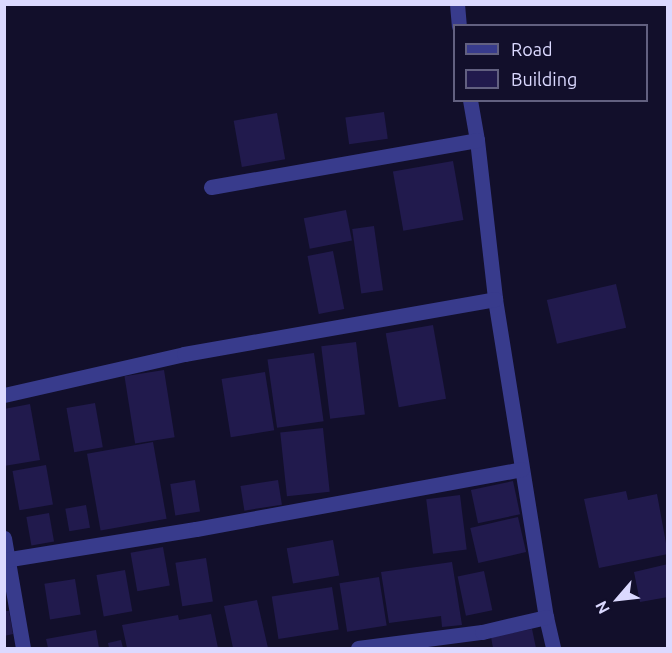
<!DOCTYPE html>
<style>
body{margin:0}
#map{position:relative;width:672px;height:653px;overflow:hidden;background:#120f2b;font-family:Ubuntu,sans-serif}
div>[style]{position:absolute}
.building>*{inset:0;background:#211a4d;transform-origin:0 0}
.street>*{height:15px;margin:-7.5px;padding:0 7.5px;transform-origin:7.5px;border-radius:7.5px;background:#383b8c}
span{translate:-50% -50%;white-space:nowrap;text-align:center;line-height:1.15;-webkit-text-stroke:4.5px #120f2b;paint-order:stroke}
.frame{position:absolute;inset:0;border:6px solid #dbd9ff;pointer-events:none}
.legend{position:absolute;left:453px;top:24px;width:195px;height:78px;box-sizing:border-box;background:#120f2b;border:2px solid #626080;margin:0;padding:8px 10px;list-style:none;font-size:18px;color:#dbd9ff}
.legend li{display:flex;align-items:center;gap:12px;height:30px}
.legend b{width:30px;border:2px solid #626080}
.north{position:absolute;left:588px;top:569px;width:60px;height:60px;-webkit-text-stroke:4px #120f2b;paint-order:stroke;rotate:242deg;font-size:16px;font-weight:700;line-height:24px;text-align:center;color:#dbd9ff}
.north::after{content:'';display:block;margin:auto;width:21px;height:27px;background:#dbd9ff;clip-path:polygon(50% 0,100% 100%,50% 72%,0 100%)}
</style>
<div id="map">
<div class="building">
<i style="left:384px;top:112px;width:27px;height:39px;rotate:82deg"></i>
<i style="left:277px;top:113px;width:47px;height:44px;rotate:80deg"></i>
<i style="left:453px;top:161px;width:60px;height:61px;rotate:80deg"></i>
<i style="left:346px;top:210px;width:31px;height:43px;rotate:79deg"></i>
<i style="left:374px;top:226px;width:65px;height:22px;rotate:82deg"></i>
<i style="left:333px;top:251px;width:59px;height:26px;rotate:79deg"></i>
<i style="left:616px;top:284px;width:45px;height:71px;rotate:77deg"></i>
<i style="left:433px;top:325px;width:75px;height:48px;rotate:80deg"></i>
<i style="left:356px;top:342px;width:73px;height:35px;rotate:83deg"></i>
<i style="left:314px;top:353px;width:69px;height:47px;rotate:82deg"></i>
<i style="left:164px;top:370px;width:68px;height:40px;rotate:81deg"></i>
<i style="left:265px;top:372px;width:59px;height:44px;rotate:81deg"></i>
<i style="left:95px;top:403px;width:45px;height:29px;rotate:80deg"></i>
<i style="clip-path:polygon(30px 404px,40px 460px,4px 466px,4px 409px)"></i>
<i style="left:323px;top:428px;width:64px;height:43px;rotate:84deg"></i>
<i style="left:153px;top:442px;width:78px;height:67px;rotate:80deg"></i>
<i style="left:46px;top:465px;width:40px;height:34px;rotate:80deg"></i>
<i style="left:195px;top:480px;width:32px;height:25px;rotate:81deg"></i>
<i style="left:278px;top:480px;width:25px;height:38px;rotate:81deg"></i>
<i style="left:513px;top:481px;width:34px;height:43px;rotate:78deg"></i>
<i style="clip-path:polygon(626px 491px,628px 500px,657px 494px,668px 554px,599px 568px,584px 499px)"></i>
<i style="left:460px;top:495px;width:55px;height:34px;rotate:83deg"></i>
<i style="left:86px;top:505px;width:23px;height:21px;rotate:80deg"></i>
<i style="left:49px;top:513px;width:29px;height:23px;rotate:80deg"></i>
<i style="left:518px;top:517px;width:36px;height:49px;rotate:77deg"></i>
<i style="left:333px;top:540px;width:36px;height:47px;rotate:80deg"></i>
<i style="left:163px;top:547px;width:39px;height:33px;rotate:80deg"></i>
<i style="left:206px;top:558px;width:44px;height:31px;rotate:81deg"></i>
<i style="clip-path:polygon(452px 562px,462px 625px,442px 627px,441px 616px,389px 623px,381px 572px)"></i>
<i style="clip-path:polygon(668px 564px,668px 597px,640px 602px,634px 572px)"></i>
<i style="left:125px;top:570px;width:42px;height:29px;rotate:80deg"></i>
<i style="left:484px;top:571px;width:40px;height:27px;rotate:78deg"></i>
<i style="left:379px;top:577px;width:49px;height:40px;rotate:81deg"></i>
<i style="left:75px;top:579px;width:36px;height:31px;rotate:81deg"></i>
<i style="left:332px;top:587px;width:43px;height:61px;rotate:81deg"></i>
<i style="clip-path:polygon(257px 600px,268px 648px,233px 648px,224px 606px)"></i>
<i style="clip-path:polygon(4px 611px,9px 611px,13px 634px,4px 636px)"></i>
<i style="clip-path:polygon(211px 614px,218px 648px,127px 648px,122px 625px,178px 615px,179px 620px)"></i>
<i style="clip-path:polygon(532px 629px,536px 648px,493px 648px,491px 637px)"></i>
<i style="clip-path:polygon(96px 630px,99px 648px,48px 648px,46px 639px)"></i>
<i style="clip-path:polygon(121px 640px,123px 648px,109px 648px,108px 643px)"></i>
</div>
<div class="street">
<i style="left:457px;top:4px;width:22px;rotate:85deg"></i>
<i style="left:470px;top:100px;width:41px;rotate:80.1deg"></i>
<i style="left:477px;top:140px;width:160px;rotate:83.5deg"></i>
<i style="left:495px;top:299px;width:322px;rotate:80.9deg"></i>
<i style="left:546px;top:617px;width:32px;rotate:77deg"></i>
<i style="left:211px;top:187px;width:270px;rotate:-10deg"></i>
<i style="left:4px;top:395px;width:185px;rotate:-12.8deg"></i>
<i style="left:184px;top:354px;width:316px;rotate:-10deg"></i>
<i style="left:4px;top:538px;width:112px;rotate:80.2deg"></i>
<i style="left:4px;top:560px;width:194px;rotate:-9.2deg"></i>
<i style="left:196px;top:529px;width:331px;rotate:-10.4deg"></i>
<i style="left:358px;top:648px;width:125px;rotate:-7.4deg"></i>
<i style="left:482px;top:632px;width:66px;rotate:-13.2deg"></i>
</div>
<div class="frame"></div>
<ul class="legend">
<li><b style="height:8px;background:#383b8c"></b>Road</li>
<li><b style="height:16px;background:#211a4d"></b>Building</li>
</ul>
<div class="north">N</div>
</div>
